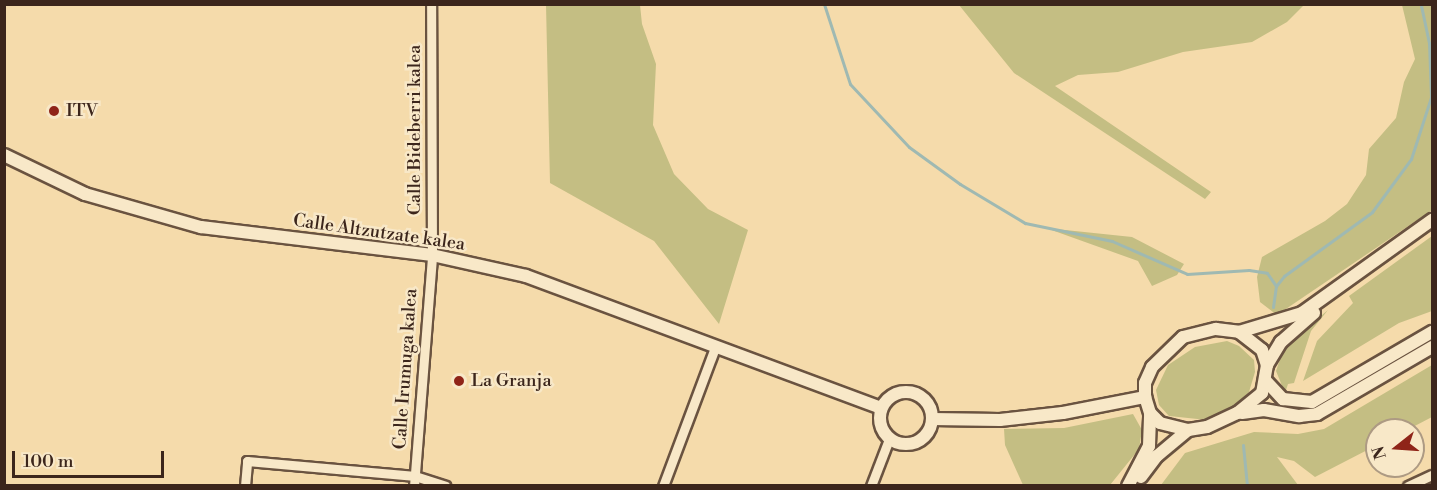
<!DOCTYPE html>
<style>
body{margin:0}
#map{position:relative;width:1437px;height:490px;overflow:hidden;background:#f5dbab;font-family:"Libre Bodoni",serif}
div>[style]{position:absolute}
.green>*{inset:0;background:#c4be83}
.stream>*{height:3px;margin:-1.5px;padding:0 1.5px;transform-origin:1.5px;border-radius:1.5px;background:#9fb9b2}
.roads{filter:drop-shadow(2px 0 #6a5340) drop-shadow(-2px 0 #6a5340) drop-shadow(0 2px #6a5340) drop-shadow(0 -2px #6a5340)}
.street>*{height:9px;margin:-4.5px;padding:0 4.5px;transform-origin:4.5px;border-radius:4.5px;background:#f8e8c8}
.secondary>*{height:12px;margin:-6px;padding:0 6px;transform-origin:6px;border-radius:6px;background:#f8e8c8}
.secondary>.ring{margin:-6px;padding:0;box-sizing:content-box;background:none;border:12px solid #f8e8c8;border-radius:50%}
.dots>*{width:16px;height:16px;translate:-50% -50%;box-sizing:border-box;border:3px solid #f8e8c8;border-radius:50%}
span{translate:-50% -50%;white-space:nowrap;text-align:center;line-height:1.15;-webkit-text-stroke:5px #f8e8c8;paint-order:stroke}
.poi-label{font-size:18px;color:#3c261c}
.left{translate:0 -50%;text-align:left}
.street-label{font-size:18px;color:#3c261c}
.frame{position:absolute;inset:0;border:6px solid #3c261c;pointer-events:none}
.north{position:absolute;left:1365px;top:418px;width:60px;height:60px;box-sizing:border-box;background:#f8e8c8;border:2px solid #ad9a83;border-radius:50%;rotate:253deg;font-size:16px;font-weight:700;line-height:24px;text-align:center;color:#3c261c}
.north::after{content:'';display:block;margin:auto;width:21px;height:27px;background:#8f2418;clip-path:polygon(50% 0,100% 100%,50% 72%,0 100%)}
.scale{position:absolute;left:12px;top:451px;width:152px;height:27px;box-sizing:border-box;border:3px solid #3c261c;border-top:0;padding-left:8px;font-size:18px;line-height:21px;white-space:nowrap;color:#3c261c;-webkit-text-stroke:4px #f8e8c8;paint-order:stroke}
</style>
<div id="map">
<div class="green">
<i style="clip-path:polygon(546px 5px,640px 5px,642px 24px,656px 64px,653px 125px,674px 174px,708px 209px,748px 230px,719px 324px,654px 241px,550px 183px)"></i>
<i style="clip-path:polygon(959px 5px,1304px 5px,1287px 22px,1252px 42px,1183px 52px,1118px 72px,1078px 75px,1055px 86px,1211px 192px,1205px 199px,1014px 73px)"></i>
<i style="clip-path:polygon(1402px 5px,1432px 5px,1432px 210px,1277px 315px,1260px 302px,1257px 277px,1262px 257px,1325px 221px,1347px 204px,1366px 175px,1369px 149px,1396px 118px,1404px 82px,1415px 59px)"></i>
<i style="clip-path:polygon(1046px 228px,1132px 237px,1184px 264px,1177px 275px,1152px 286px,1138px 261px)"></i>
<i style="clip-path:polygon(1432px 236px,1432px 311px,1399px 323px,1303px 381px,1317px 341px,1353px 303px,1349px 296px)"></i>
<i style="clip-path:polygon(1328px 310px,1311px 331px,1294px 383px,1288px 384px,1285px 393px,1276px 371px,1280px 359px,1290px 342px)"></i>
<i style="clip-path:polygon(1227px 341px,1239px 346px,1254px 360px,1255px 372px,1249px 392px,1227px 412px,1207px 420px,1169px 416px,1159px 405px,1156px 390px,1168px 365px,1195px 347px)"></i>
<i style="clip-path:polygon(1432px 365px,1432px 417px,1407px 430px,1377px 430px,1377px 445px,1315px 477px,1294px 461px,1277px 457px,1298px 485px,1161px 485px,1185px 453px,1254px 432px,1298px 434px,1324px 429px)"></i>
<i style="clip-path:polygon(1133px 414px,1142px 430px,1139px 449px,1110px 485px,1023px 485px,1005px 445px,1004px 429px,1064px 428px)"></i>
</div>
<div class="stream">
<i style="left:824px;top:4px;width:84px;rotate:72deg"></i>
<i style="left:850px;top:84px;width:86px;rotate:46.9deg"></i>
<i style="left:909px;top:147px;width:63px;rotate:36deg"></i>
<i style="left:960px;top:184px;width:76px;rotate:31deg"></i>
<i style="left:1025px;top:223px;width:89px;rotate:11.7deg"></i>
<i style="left:1112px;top:241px;width:82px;rotate:23.7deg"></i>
<i style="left:1187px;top:274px;width:62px;rotate:-3.7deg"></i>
<i style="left:1249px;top:270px;width:18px;rotate:9deg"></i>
<i style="left:1267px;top:273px;width:16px;rotate:55deg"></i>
<i style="left:1273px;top:307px;width:21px;rotate:-82deg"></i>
<i style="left:1276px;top:286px;width:13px;rotate:-51deg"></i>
<i style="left:1284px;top:276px;width:109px;rotate:-36deg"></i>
<i style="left:1372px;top:212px;width:66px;rotate:-53.7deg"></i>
<i style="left:1411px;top:159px;width:65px;rotate:-72.1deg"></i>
<i style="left:1431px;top:97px;width:54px;rotate:-92.1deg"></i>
<i style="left:1429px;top:43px;width:40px;rotate:-102deg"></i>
<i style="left:1243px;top:445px;width:41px;rotate:84.4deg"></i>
</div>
<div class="roads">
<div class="street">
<i style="left:245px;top:486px;width:25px;rotate:-85deg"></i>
<i style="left:247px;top:461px;width:169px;rotate:5.1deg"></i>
<i style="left:415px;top:476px;width:32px;rotate:18deg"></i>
<i style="left:414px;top:486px;width:232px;rotate:-85.5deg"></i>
<i style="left:432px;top:255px;width:251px;rotate:-90.2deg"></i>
<i style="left:663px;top:486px;width:147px;rotate:-69.4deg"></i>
<i style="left:871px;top:486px;width:50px;rotate:-69deg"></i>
<i style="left:1408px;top:486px;width:26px;rotate:-25deg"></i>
</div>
<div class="secondary">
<i style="left:4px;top:155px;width:90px;rotate:25.7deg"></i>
<i style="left:85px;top:194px;width:121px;rotate:15.9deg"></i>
<i style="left:201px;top:227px;width:233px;rotate:6.9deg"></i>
<i style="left:432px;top:255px;width:96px;rotate:12.6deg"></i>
<i style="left:526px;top:276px;width:379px;rotate:20.4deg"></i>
<i style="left:1216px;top:329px;width:23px;rotate:7deg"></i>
<i style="left:1239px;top:332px;width:29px;rotate:38deg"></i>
<i style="left:1262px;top:350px;width:16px;rotate:72deg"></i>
<i style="left:1267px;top:365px;width:28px;rotate:100deg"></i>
<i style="left:1262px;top:393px;width:32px;rotate:141deg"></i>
<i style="left:1237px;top:413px;width:33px;rotate:155deg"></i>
<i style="left:1207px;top:427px;width:19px;rotate:171deg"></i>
<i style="left:1188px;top:430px;width:29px;rotate:-166deg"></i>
<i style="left:1160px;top:423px;width:14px;rotate:-135deg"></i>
<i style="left:1150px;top:413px;width:17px;rotate:-107deg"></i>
<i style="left:1145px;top:397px;width:14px;rotate:-90deg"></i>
<i style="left:1145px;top:383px;width:17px;rotate:-66deg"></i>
<i style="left:1152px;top:367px;width:43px;rotate:-44.1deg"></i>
<i style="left:1183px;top:337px;width:34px;rotate:-14deg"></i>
<i style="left:1239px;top:332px;width:66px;rotate:-16.8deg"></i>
<i style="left:1302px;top:313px;width:160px;rotate:-35.6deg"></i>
<i style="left:1267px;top:365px;width:27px;rotate:-59deg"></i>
<i style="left:1281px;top:342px;width:44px;rotate:-41.3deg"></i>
<i style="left:1266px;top:381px;width:25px;rotate:47deg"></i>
<i style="left:1283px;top:399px;width:29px;rotate:6deg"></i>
<i style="left:1312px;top:402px;width:139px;rotate:-30.3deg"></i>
<i class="ring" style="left:880px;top:392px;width:40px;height:40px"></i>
<i style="left:1242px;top:413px;width:22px;rotate:-8deg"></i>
<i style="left:1264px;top:410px;width:36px;rotate:10deg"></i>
<i style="left:1299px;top:416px;width:18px;rotate:-6deg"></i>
<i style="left:1317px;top:414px;width:133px;rotate:-30.2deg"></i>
<i style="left:932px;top:419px;width:68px;rotate:0.8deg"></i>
<i style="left:1000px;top:420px;width:63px;rotate:-6.3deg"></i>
<i style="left:1063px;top:413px;width:84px;rotate:-11deg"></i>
<i style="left:1141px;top:477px;width:26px;rotate:-53deg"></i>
<i style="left:1157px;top:456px;width:40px;rotate:-40deg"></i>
<i style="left:1128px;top:486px;width:45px;rotate:-62.3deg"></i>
<i style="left:1149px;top:446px;width:33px;rotate:-88deg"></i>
</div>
</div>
<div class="dots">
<i style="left:54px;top:111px;background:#8f2418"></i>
<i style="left:459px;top:381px;background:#8f2418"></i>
</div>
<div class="poi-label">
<span class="left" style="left:66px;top:111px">ITV</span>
<span class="left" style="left:471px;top:381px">La Granja</span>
</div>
<div class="street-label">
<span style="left:415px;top:130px;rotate:-90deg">Calle Bideberri kalea</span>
<span style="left:379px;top:233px;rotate:8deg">Calle Altzutzate kalea</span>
<span style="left:406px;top:369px;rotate:-86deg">Calle Irumuga kalea</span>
</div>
<div class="frame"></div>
<div class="north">N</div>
<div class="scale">100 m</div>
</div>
